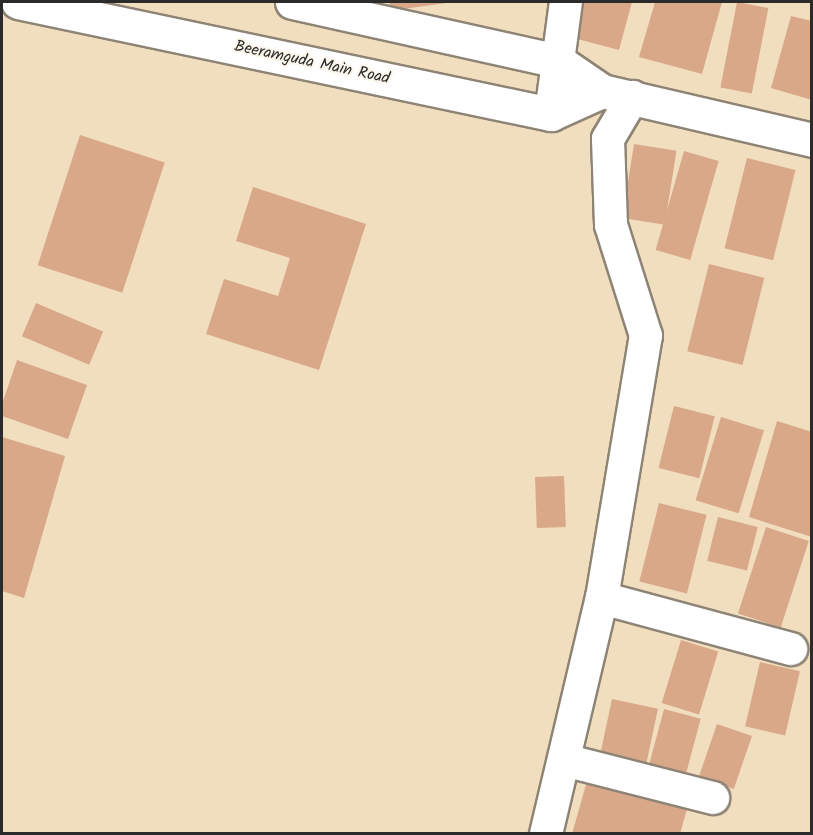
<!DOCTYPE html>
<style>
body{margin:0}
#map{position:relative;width:813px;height:835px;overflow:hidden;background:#f1debf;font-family:Kalam,sans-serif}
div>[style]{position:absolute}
.building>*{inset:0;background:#d8a889;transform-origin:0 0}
.roads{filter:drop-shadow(2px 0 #8e8475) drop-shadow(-2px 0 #8e8475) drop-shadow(0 2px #8e8475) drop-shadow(0 -2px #8e8475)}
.minor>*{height:32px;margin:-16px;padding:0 16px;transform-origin:16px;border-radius:16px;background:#fff}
.secondary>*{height:33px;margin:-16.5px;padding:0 16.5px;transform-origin:16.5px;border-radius:16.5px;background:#fff}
span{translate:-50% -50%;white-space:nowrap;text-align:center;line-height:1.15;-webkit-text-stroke:4.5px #fbf7ec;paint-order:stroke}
.street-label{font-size:16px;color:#2b2b2b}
.frame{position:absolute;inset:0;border:3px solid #2b2b2b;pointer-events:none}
</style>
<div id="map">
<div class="building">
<i style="clip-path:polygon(390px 2px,454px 2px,388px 11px)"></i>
<i style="clip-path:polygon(575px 2px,632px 2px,619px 50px,566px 36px)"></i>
<i style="clip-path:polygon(655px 2px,722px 2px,702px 74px,639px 57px)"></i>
<i style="left:737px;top:2px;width:32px;height:87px;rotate:11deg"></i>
<i style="clip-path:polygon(791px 16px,812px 21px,812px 100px,771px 88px)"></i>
<i style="left:80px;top:135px;width:89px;height:137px;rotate:18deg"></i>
<i style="left:634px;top:144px;width:43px;height:75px;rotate:9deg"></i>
<i style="left:684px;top:151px;width:36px;height:103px;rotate:16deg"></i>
<i style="left:747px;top:158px;width:50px;height:93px;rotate:14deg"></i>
<i style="clip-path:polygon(253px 187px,366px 224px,319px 370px,206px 334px,224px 279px,278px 296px,290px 258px,236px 241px)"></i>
<i style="left:709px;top:264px;width:57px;height:90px;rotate:14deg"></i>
<i style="left:36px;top:303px;width:73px;height:36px;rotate:23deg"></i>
<i style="clip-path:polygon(17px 360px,87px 385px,68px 439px,2px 416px,2px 404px)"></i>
<i style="left:674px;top:406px;width:42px;height:64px;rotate:14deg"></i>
<i style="left:721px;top:417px;width:45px;height:87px;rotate:17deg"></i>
<i style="clip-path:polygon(777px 421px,812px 432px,812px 537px,749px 517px)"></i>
<i style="clip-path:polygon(2px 437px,65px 456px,24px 598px,2px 591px)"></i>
<i style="left:564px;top:476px;width:51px;height:29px;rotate:88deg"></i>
<i style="left:659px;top:503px;width:49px;height:81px;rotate:14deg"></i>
<i style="left:718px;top:517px;width:41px;height:45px;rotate:14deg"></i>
<i style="left:766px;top:527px;width:45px;height:91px;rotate:18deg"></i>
<i style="left:681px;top:640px;width:39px;height:66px;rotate:17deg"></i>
<i style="left:760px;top:662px;width:41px;height:66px;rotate:13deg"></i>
<i style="left:612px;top:699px;width:47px;height:60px;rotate:12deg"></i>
<i style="left:664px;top:709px;width:38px;height:65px;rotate:15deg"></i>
<i style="left:717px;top:724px;width:37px;height:56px;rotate:19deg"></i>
<i style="clip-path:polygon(587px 781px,687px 809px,680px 834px,572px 834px)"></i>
</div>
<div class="roads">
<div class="minor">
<i style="left:551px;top:114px;width:113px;rotate:-82.4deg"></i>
<i style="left:602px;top:598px;width:196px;rotate:15.1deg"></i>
<i style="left:564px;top:760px;width:154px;rotate:14.3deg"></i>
<i style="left:546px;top:834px;width:243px;rotate:-76.7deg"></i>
<i style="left:602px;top:598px;width:266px;rotate:-80.5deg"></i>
<i style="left:646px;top:336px;width:116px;rotate:-107.5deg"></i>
<i style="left:611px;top:225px;width:86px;rotate:-92deg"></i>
<i style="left:608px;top:139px;width:49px;rotate:-59.2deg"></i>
</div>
<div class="secondary">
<i style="left:18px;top:2px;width:545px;rotate:11.87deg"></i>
<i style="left:551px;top:114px;width:56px;rotate:-24.3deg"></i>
<i style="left:292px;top:2px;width:272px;rotate:12.5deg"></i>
<i style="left:558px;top:61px;width:53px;rotate:34.3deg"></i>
<i style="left:602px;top:91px;width:216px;rotate:13.1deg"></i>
</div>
</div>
<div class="street-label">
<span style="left:312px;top:63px;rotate:12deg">Beeramguda Main Road</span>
</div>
<div class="frame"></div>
</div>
